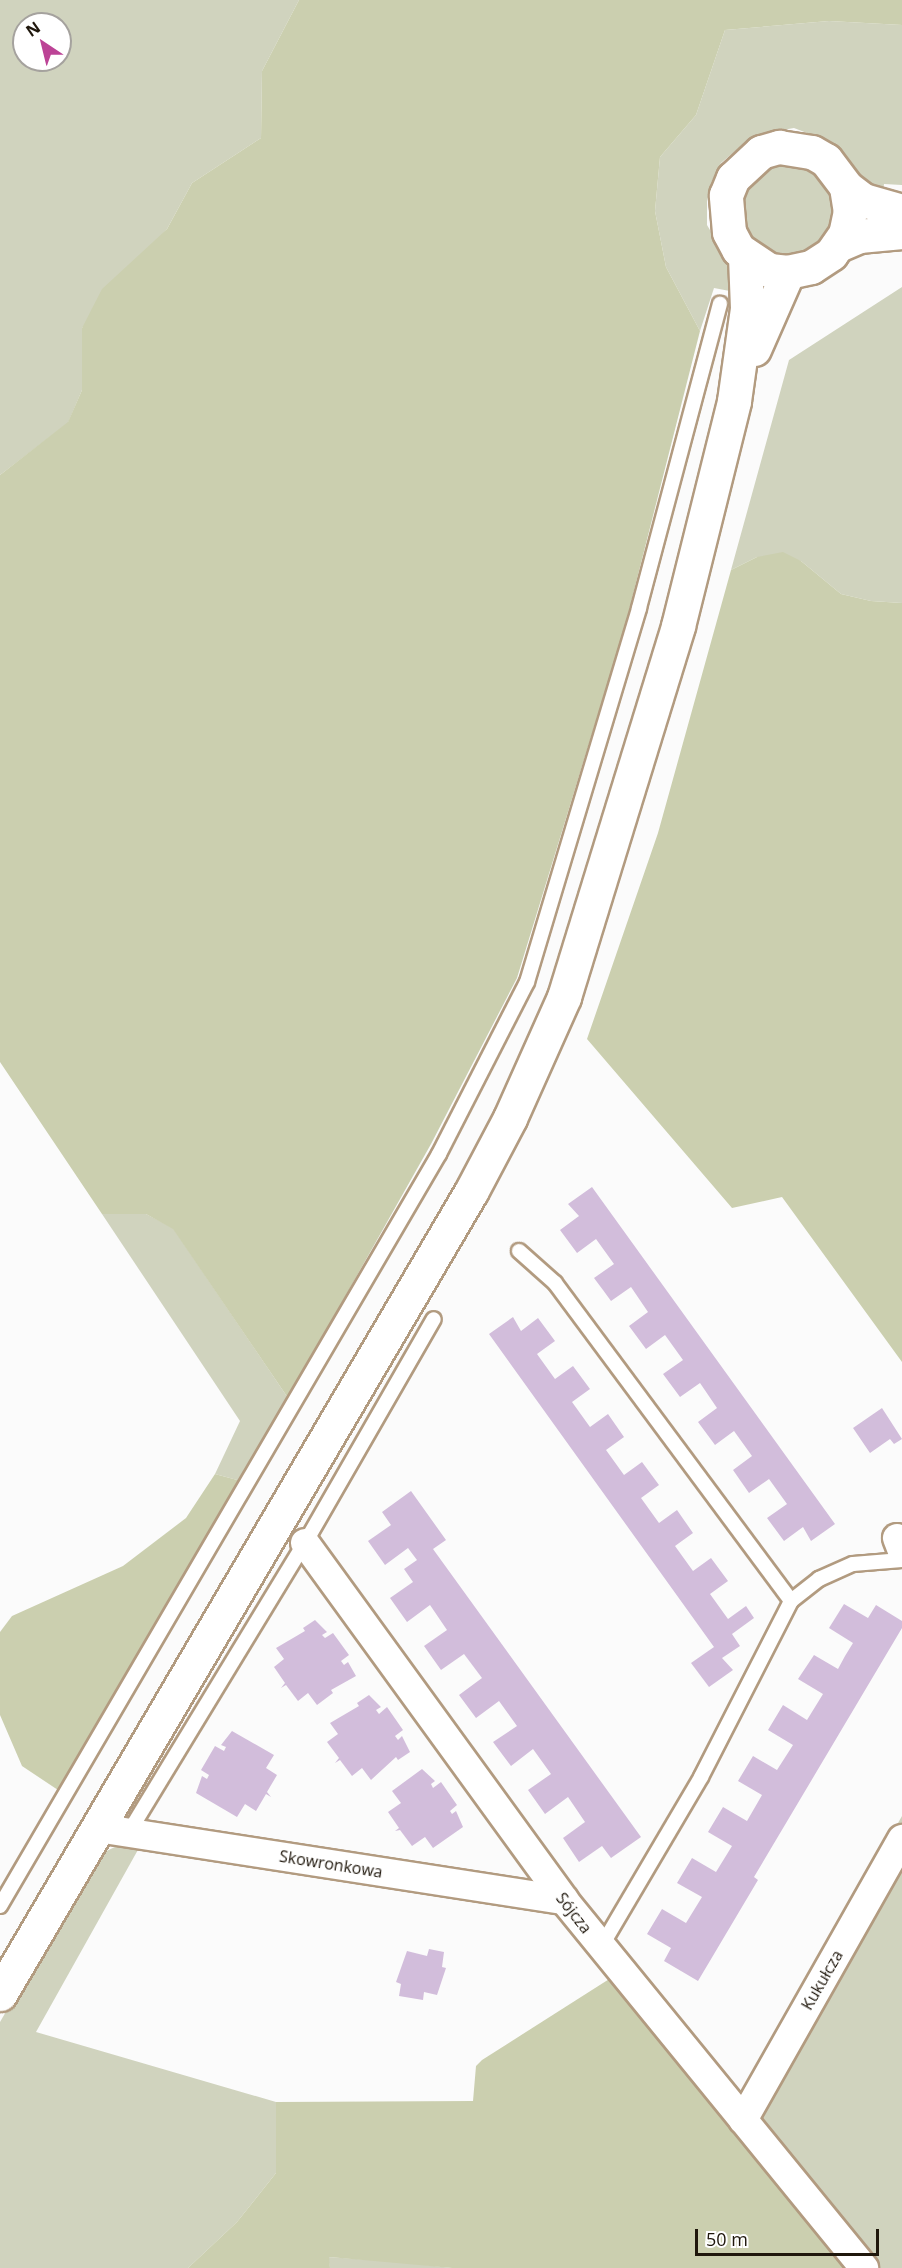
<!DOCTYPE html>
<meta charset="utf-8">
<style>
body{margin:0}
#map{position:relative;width:902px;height:2268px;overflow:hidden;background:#fbfbfb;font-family:"Open Sans",sans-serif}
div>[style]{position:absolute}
.green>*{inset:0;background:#d0d3be}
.round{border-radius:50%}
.forest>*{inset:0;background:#cbcfaf}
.building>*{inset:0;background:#d2bddb}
.roads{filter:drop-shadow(2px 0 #b29b80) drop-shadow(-2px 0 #b29b80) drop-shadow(0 2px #b29b80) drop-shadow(0 -2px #b29b80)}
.lane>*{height:14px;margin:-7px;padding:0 7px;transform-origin:7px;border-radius:7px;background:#fff}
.street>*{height:28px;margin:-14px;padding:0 14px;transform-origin:14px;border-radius:14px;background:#fff}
.secondary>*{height:33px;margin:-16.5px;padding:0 16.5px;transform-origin:16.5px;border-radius:16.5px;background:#fff}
span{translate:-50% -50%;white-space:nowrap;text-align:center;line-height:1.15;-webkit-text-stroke:4.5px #fff;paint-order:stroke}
.street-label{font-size:16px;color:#1f170c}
.north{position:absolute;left:12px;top:12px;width:60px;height:60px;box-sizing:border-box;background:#fff;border:2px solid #a5a29e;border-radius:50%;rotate:325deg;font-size:16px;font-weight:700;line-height:24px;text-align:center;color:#1f170c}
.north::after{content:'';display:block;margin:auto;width:21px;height:27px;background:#bc4396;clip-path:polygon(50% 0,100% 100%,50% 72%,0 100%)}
.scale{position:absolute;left:695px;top:2229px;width:184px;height:27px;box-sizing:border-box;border:3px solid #1f170c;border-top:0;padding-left:8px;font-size:18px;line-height:21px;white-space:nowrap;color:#1f170c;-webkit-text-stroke:4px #fff;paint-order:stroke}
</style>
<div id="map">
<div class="green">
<i style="clip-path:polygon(evenodd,0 0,299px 0,262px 71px,261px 138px,192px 183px,167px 229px,82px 328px,82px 390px,68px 423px,0 475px,0 0,24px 24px,60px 24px,60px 60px,24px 60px,24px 24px)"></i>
<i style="clip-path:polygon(829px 21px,902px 25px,902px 185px,884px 184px,883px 193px,863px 182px,833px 143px,794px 128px,765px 133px,742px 145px,721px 163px,711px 183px,707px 202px,707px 225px,730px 264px,735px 292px,714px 288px,700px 331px,666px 267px,655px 211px,660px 157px,696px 115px,725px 30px)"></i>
<i class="round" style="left:742px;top:164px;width:90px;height:90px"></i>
<i style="clip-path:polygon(902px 287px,902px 603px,871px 601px,841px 594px,801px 561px,757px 557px,731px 570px,789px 360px)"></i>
<i style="clip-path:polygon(102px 1214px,146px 1214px,173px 1228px,288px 1398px,241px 1481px,215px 1474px,240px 1421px)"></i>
<i style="clip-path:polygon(902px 1816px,902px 2268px,847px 2268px,727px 2120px)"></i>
<i style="clip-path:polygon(119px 1845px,139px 1848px,36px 2032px,276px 2102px,276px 2173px,237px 2222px,188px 2268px,0 2268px,0 2022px,96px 1856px)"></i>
<i style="clip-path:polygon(328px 2257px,400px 2262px,452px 2268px,330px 2268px)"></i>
</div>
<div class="forest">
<i style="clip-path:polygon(299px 0,902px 0,902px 25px,829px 21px,725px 30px,696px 115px,660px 157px,655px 211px,666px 267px,700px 331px,625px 626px,517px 978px,431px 1144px,288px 1398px,173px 1229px,146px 1214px,102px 1214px,0 1062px,0 475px,68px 422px,82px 390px,82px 328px,102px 289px,167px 229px,192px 183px,261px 138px,262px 71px)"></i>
<i style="clip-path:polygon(783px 552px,801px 561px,841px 594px,871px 601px,902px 603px,902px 1362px,782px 1197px,732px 1208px,587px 1039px,658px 833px,731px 570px,757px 557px)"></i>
<i style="clip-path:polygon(215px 1474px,241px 1481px,58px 1790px,22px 1766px,0 1715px,0 1632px,12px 1616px,123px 1566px,186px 1518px)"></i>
<i style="clip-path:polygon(614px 1976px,847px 2268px,452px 2268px,329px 2257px,330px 2268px,188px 2268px,237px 2222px,276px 2173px,276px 2102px,473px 2101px,476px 2066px,482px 2060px)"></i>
</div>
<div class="building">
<i style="clip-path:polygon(592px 1187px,835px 1524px,811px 1541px,803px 1527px,784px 1541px,767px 1518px,787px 1504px,769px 1479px,749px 1493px,733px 1470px,752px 1456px,734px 1431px,715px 1445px,698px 1422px,717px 1408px,700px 1383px,680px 1397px,663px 1374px,683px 1360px,665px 1335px,646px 1349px,629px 1326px,648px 1312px,631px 1287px,611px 1301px,603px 1290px,594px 1278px,614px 1264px,596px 1239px,577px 1253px,560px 1230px,579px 1216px,568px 1204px)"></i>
<i style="clip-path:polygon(513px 1317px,521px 1331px,538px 1318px,555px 1341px,537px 1354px,555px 1379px,573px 1366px,590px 1389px,572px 1402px,590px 1427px,608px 1414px,624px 1437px,606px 1450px,624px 1475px,642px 1462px,659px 1485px,641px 1498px,659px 1523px,677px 1510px,693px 1533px,675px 1546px,693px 1571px,711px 1558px,728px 1581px,710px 1594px,728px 1619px,746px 1606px,754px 1618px,732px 1634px,740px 1646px,722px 1658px,733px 1670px,709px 1687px,691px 1663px,714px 1647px,489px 1334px)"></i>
<i style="clip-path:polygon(882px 1408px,902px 1439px,894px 1444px,890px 1439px,870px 1453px,853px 1428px)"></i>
<i style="clip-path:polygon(411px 1491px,446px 1540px,433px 1549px,641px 1837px,611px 1858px,602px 1846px,579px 1862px,563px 1838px,585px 1822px,568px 1797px,545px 1814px,528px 1790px,551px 1774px,533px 1749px,511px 1766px,493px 1742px,517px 1726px,499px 1701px,476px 1718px,459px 1695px,482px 1678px,464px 1654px,441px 1670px,424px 1646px,447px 1630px,430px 1605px,407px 1622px,390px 1598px,413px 1582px,404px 1569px,417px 1560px,408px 1548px,385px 1565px,368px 1541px,391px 1525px,382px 1512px)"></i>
<i style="clip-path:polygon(844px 1604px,868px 1618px,876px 1605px,902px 1621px,902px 1628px,754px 1877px,758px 1880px,698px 1981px,664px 1961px,671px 1948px,647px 1934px,662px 1909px,686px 1923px,702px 1897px,677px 1883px,692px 1858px,716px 1872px,732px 1846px,708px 1832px,723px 1807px,747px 1821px,762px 1795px,738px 1781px,753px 1756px,777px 1770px,793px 1745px,768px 1730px,783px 1705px,807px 1720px,823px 1694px,798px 1679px,814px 1655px,838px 1669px,845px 1656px,853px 1643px,829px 1628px)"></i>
<i style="clip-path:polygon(315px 1620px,327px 1632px,322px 1635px,325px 1638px,333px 1633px,349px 1655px,341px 1661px,344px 1665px,348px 1662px,356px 1676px,331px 1690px,333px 1693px,317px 1705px,308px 1693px,298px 1701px,286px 1685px,281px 1688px,285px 1683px,274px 1667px,284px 1659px,276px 1648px,305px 1631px,303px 1628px)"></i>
<i style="clip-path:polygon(369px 1695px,381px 1707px,376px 1710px,379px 1714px,387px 1707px,403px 1730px,395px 1736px,398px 1740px,402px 1736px,410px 1752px,398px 1760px,396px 1757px,371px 1780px,362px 1768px,352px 1776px,340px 1760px,335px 1763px,339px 1758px,327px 1742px,338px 1734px,330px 1723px,359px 1706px,357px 1703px)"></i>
<i style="clip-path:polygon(232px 1731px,274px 1755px,266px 1768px,277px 1775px,267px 1792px,271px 1797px,266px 1794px,256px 1811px,245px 1804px,237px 1817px,196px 1793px,202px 1776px,207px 1779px,209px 1775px,201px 1770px,215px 1746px,224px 1751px,226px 1747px,221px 1745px)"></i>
<i style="clip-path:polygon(422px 1769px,435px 1781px,431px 1784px,433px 1788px,441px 1782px,457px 1805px,450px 1811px,452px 1814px,456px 1811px,463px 1827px,433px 1848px,425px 1837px,412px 1846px,400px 1830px,395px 1831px,399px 1828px,388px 1812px,401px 1803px,392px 1791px)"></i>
<i style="clip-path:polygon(429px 1949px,444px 1952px,442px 1967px,446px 1968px,437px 1995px,424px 1992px,423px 2000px,399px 1996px,401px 1984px,396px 1982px,407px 1951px,427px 1956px)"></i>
</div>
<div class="roads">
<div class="lane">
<i style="left:519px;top:1251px;width:48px;rotate:41.6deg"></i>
<i style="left:555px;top:1283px;width:396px;rotate:53.4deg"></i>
<i style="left:129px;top:1832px;width:338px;rotate:-58.7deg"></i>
<i style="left:305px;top:1543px;width:258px;rotate:-60.1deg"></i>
<i style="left:0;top:1906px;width:871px;rotate:-59.72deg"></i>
<i style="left:439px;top:1154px;width:193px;rotate:-62.9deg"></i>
<i style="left:527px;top:982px;width:390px;rotate:-73.3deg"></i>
<i style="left:639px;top:608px;width:315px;rotate:-75.1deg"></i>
<i style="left:601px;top:1947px;width:197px;rotate:-59.5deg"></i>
<i style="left:701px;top:1777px;width:198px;rotate:-62.9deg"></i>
<i style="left:791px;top:1601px;width:36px;rotate:-38deg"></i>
<i style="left:819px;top:1579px;width:37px;rotate:-24deg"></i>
<i style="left:853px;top:1564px;width:49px;rotate:-4.7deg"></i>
</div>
<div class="street">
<i style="left:897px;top:1538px;width:14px;rotate:69deg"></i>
<i style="left:305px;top:1543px;width:441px;rotate:54deg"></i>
<i style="left:564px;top:1900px;width:475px;rotate:50.8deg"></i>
<i style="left:98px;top:1828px;width:472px;rotate:8.8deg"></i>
<i style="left:743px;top:2120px;width:323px;rotate:-60.5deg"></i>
</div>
<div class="secondary">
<i style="left:846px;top:187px;width:24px;rotate:81deg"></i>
<i style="left:850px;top:211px;width:24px;rotate:102deg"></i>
<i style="left:845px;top:234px;width:24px;rotate:125deg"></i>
<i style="left:831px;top:254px;width:24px;rotate:147deg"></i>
<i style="left:811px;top:267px;width:24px;rotate:168deg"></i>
<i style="left:788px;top:272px;width:19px;rotate:-174deg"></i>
<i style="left:769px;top:270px;width:37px;rotate:-146deg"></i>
<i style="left:738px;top:249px;width:19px;rotate:-118deg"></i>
<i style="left:729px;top:232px;width:37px;rotate:-95deg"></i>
<i style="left:726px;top:195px;width:18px;rotate:-68deg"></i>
<i style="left:733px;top:178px;width:38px;rotate:-43deg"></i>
<i style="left:761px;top:152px;width:19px;rotate:-16deg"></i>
<i style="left:779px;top:147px;width:33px;rotate:9deg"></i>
<i style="left:812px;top:152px;width:16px;rotate:30deg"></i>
<i style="left:826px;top:160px;width:34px;rotate:53deg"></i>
<i style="left:846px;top:187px;width:21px;rotate:37deg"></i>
<i style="left:863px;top:200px;width:41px;rotate:15.8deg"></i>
<i style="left:838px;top:245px;width:23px;rotate:-23deg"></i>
<i style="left:859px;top:236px;width:43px;rotate:-5.3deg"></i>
<i style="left:754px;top:349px;width:84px;rotate:-66.2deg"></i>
<i style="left:0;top:1994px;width:930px;rotate:-59.58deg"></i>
<i style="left:471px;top:1192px;width:84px;rotate:-62.2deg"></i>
<i style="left:510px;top:1118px;width:133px;rotate:-65.9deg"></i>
<i style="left:564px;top:997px;width:388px;rotate:-72.9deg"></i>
<i style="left:678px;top:626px;width:232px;rotate:-76deg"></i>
<i style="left:734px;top:401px;width:94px;rotate:-82deg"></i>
<i style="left:747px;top:308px;width:53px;rotate:-92.2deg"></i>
</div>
</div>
<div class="street-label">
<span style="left:331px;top:1864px;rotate:9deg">Skowronkowa</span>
<span style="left:574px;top:1913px;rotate:52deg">Sójcza</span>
<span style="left:822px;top:1980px;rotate:-60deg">Kukułcza</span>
</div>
<div class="north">N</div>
<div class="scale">50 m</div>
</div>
